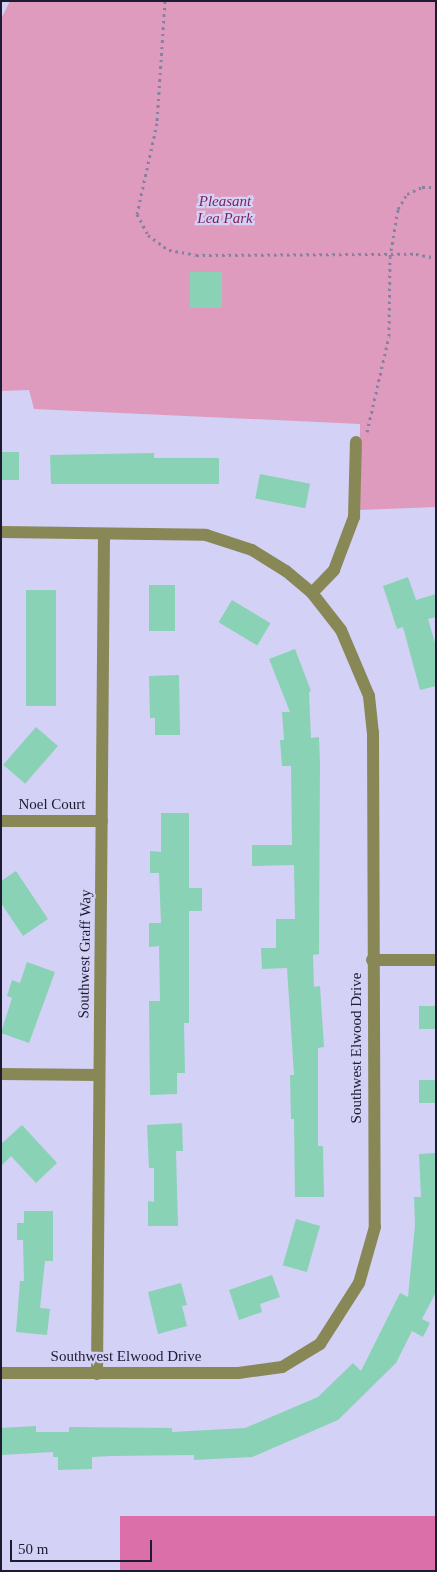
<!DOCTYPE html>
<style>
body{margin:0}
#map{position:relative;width:437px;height:1572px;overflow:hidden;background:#d3d1f6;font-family:Georgia,serif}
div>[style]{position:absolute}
.green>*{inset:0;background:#de9bbe}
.forest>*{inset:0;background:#da6faa;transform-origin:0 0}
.building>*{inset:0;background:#89d2b5;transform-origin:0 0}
.path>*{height:3px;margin-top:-1.5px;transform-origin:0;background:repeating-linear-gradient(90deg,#8482a0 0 2.5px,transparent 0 6.5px)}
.minor>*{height:12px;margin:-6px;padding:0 6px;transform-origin:6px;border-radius:6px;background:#888857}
span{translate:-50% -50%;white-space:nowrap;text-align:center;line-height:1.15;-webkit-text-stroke:4.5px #d3d1f6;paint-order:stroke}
.park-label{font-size:15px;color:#7d1e59;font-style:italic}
.street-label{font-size:15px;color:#1d1b31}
.frame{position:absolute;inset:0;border:2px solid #1d1b31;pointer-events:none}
.scale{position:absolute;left:10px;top:1540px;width:142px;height:22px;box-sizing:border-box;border:2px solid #1d1b31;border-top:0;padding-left:6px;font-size:15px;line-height:18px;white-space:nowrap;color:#1d1b31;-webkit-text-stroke:4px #d3d1f6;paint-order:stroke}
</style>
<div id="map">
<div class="green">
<i style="clip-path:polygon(10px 1px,436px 1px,436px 507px,359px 510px,360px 424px,34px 409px,29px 390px,1px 391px,1px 19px)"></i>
</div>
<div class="forest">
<i style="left:436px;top:1516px;width:55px;height:316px;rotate:90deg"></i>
</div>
<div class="building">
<i style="left:222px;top:272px;width:36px;height:32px;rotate:90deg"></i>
<i style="left:19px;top:452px;width:28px;height:18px;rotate:90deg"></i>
<i style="clip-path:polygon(154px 453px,154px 458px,219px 458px,219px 484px,51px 484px,50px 455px)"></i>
<i style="left:260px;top:474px;width:51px;height:25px;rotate:11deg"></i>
<i style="clip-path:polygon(408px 577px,416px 600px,436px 594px,436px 617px,428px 619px,436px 646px,436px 686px,420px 690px,403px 627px,397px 629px,383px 586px)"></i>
<i style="left:149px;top:585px;width:26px;height:46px"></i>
<i style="left:26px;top:590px;width:30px;height:116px"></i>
<i style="left:232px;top:600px;width:45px;height:26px;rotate:31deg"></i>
<i style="clip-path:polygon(295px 649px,311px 691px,309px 692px,311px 738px,319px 737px,320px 764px,319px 954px,313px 955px,314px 987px,320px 986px,324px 1047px,318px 1048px,318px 1146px,323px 1146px,324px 1197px,295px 1197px,294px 1119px,291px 1119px,290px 1075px,294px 1075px,287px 968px,262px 969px,261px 948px,276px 948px,276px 919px,295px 919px,294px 865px,252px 866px,252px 845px,292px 845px,291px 766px,282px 766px,280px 740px,284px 740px,282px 712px,290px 712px,269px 659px)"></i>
<i style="clip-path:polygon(179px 675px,180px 735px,155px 735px,155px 718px,150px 718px,149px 676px)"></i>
<i style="left:36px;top:727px;width:29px;height:50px;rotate:41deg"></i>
<i style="clip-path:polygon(161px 813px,189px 813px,189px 888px,202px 888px,202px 911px,189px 911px,189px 1023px,184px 1023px,185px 1073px,177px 1073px,177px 1094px,150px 1095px,149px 1001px,160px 1001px,159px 946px,149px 947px,149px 923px,161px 923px,159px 873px,150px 873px,150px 851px,161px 852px)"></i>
<i style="clip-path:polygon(16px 871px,48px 919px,23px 936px,1px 903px,1px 881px)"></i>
<i style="clip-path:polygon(27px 962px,55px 972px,29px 1043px,1px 1033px,12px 998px,7px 996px,12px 980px,20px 983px)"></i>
<i style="left:419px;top:1006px;width:17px;height:23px"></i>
<i style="left:419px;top:1080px;width:17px;height:23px"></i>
<i style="clip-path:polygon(182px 1123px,183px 1151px,176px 1151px,178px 1226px,148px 1226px,148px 1201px,154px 1202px,154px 1168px,149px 1168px,147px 1125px)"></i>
<i style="clip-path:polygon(22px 1125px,57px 1163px,36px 1183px,11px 1156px,1px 1166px,1px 1144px)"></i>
<i style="clip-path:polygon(436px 1153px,436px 1292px,422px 1319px,430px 1323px,423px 1337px,412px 1331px,396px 1363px,338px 1420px,252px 1457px,194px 1460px,194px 1455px,112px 1456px,92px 1457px,92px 1469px,58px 1470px,58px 1457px,53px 1457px,53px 1452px,1px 1455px,1px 1428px,36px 1426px,36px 1432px,69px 1432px,69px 1427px,172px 1428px,172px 1432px,245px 1428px,318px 1397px,353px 1363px,361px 1371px,400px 1293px,408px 1297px,415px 1225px,414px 1197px,421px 1197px,419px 1154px)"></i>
<i style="clip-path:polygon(24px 1211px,53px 1211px,53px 1261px,45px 1261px,40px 1308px,50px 1309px,47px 1335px,16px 1332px,20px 1281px,24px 1281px,23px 1240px,17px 1240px,17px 1223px,24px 1223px)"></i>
<i style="left:296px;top:1219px;width:25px;height:48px;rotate:16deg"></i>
<i style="clip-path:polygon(272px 1275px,280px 1297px,260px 1304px,262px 1312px,239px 1320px,229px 1290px)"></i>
<i style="clip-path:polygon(181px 1283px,187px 1305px,182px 1306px,187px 1326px,158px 1334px,148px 1292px)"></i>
</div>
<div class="path">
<i style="left:165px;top:1px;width:122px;rotate:93.8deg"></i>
<i style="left:157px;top:123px;width:93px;rotate:102.4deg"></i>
<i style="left:137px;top:214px;width:24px;rotate:62deg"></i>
<i style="left:148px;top:235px;width:26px;rotate:36deg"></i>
<i style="left:169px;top:250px;width:27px;rotate:10deg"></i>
<i style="left:196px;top:255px;width:220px;rotate:-0.3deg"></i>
<i style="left:416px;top:254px;width:20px;rotate:11deg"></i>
<i style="left:367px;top:432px;width:98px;rotate:-77.1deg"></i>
<i style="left:389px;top:336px;width:79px;rotate:-89.3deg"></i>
<i style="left:390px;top:257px;width:49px;rotate:-80.5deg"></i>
<i style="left:398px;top:209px;width:17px;rotate:-59deg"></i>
<i style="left:407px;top:194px;width:17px;rotate:-25deg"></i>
<i style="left:422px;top:187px;width:14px"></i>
</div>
<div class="minor">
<i style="left:1px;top:532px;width:205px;rotate:0.8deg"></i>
<i style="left:206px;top:535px;width:48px;rotate:18.1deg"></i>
<i style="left:252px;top:550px;width:40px;rotate:32deg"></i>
<i style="left:286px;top:571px;width:34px;rotate:40deg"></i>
<i style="left:312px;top:593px;width:47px;rotate:51.9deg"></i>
<i style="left:341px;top:630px;width:72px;rotate:67deg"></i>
<i style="left:369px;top:696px;width:36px;rotate:84deg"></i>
<i style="left:373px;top:732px;width:495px;rotate:89.8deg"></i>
<i style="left:375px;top:1227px;width:58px;rotate:105.9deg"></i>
<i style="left:359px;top:1283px;width:72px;rotate:122.6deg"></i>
<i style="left:320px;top:1344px;width:44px;rotate:148.8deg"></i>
<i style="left:282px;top:1367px;width:44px;rotate:172.2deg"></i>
<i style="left:238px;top:1373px;width:237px;rotate:180deg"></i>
<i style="left:312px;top:593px;width:32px;rotate:-46deg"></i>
<i style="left:334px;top:570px;width:57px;rotate:-69.3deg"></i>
<i style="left:354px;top:517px;width:75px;rotate:-88.5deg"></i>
<i style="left:1px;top:821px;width:101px"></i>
<i style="left:372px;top:960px;width:64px"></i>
<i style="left:1px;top:1074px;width:98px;rotate:0.6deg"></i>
<i style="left:97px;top:1374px;width:840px;rotate:-89.52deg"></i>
</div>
<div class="park-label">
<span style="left:225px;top:210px">Pleasant<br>Lea Park</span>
</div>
<div class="street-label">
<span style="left:52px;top:805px">Noel Court</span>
<span style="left:85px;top:954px;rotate:-89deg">Southwest Graff Way</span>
<span style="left:357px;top:1048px;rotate:-90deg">Southwest Elwood Drive</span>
<span style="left:126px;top:1357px">Southwest Elwood Drive</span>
</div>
<div class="frame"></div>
<div class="scale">50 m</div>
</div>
